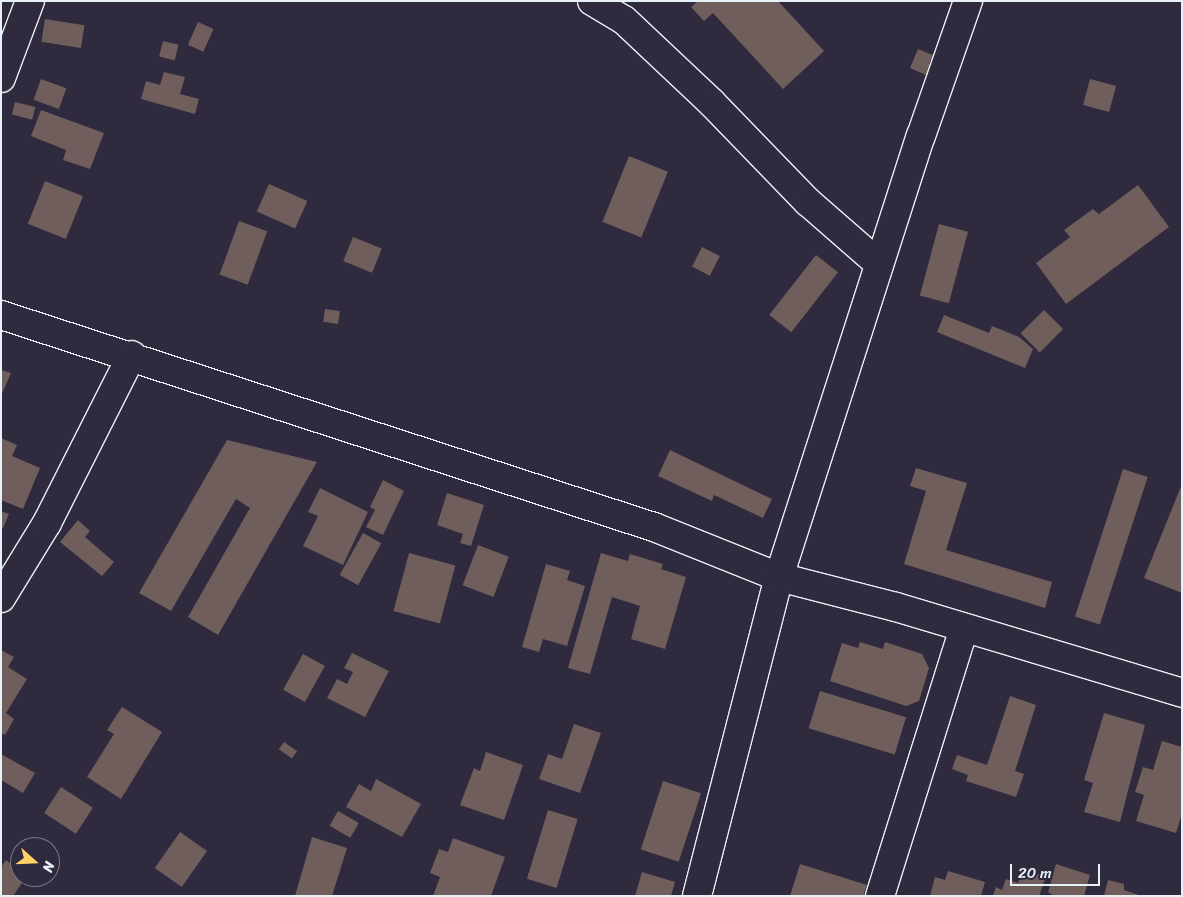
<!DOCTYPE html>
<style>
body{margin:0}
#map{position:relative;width:1183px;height:897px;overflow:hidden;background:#2f2a3d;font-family:Sriracha,sans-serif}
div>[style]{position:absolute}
.building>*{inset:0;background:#6f5e5c;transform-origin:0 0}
.roads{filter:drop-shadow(1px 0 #e8f1f8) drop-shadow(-1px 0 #e8f1f8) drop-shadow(0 1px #e8f1f8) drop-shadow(0 -1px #e8f1f8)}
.street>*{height:28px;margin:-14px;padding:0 14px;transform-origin:14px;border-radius:14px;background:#2f2a3d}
span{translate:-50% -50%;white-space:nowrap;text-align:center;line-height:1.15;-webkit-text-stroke:4px #2f2a3d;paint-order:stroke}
.frame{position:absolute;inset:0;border:2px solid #e8f1f8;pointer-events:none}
.north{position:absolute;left:10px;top:837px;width:50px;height:50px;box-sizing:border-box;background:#2f2a3d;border:1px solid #797a88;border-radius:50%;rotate:110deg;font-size:14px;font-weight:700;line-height:20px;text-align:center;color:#e8f1f8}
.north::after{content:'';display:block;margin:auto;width:18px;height:22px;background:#ffd166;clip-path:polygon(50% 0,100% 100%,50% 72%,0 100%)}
.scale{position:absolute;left:1010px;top:864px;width:90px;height:22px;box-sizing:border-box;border:2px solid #e8f1f8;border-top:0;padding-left:6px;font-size:15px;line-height:18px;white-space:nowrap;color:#e8f1f8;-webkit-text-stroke:4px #2f2a3d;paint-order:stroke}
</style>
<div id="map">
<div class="building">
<i style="clip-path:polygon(698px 1px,778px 1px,824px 51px,783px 89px,713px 13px,704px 21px,691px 7px)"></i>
<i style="left:45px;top:19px;width:40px;height:23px;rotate:9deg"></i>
<i style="left:198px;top:22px;width:17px;height:25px;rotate:24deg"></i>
<i style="left:163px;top:41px;width:16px;height:16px;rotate:14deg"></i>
<i style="clip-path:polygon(918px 49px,933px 55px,929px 64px,938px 67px,933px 78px,910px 68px)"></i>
<i style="clip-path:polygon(164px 72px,185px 77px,180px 94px,199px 99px,195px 114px,141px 99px,146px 81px,160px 85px)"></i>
<i style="left:41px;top:79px;width:27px;height:22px;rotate:20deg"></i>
<i style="left:1090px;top:79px;width:27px;height:27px;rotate:15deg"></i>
<i style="left:15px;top:102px;width:21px;height:13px;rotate:14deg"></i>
<i style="clip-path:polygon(41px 110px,104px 133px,90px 169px,63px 160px,66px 150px,31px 136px)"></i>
<i style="left:629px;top:156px;width:42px;height:71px;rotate:22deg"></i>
<i style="left:45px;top:181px;width:41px;height:46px;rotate:22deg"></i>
<i style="left:269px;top:184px;width:42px;height:30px;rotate:24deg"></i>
<i style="clip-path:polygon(1138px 185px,1169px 227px,1066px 304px,1036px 263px,1070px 237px,1064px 230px,1093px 209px,1099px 214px)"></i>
<i style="left:239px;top:221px;width:30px;height:57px;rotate:20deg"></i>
<i style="left:939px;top:224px;width:30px;height:74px;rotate:15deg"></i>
<i style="left:353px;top:237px;width:31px;height:26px;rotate:22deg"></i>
<i style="left:702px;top:247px;width:20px;height:22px;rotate:27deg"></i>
<i style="left:816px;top:255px;width:28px;height:76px;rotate:38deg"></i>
<i style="left:325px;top:309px;width:15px;height:13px;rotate:8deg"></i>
<i style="left:1044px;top:310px;width:27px;height:33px;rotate:45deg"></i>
<i style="clip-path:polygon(944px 315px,989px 333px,992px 326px,1019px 337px,1033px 349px,1025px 368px,937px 332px)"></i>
<i style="clip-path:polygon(1px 370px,11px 373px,1px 396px)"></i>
<i style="clip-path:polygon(1px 438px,17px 445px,12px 456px,40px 468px,23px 509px,1px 500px)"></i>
<i style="clip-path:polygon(227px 440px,317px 462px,218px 635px,188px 617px,250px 508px,236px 499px,171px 611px,139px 593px)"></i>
<i style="clip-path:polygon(670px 450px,772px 499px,763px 518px,714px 495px,712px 501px,658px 476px)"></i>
<i style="clip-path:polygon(916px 468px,967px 483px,946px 550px,1052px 582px,1045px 608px,904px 564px,926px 491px,910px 486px)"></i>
<i style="left:1123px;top:469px;width:26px;height:155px;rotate:18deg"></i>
<i style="clip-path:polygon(383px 480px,404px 491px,383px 535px,366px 527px,375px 510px,370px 507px)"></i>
<i style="clip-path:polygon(1182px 484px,1182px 593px,1144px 578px)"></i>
<i style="clip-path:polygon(320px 488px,368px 512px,343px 565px,303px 546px,318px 516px,308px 512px)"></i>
<i style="clip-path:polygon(447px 493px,484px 505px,471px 546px,460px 543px,463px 534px,437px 525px)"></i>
<i style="clip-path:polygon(1px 511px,9px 514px,3px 528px,1px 528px)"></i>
<i style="clip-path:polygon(78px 520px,90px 531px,85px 537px,114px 562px,102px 576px,60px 542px)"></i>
<i style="left:363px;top:533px;width:21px;height:48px;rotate:29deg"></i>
<i style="left:478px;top:545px;width:33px;height:43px;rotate:21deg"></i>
<i style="left:409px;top:553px;width:48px;height:60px;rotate:15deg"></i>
<i style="clip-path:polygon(601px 553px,628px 561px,630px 554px,663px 564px,661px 569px,686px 577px,665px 649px,631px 639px,640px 606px,612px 597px,590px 674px,568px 668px)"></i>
<i style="clip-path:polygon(546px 564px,570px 571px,567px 580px,585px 586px,567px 646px,543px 639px,539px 652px,522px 647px)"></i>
<i style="clip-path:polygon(860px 642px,883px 649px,885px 642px,922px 654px,929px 668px,919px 701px,906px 706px,830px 681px,842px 643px,858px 648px)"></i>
<i style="clip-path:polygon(1px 650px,14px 657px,8px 667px,27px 679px,6px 713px,14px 719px,5px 735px,1px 733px)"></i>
<i style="clip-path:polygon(352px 653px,389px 671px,365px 717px,327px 698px,337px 679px,347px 684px,353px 672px,344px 668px)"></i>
<i style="left:303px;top:654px;width:25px;height:41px;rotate:29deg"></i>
<i style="left:820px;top:691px;width:90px;height:39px;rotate:17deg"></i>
<i style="clip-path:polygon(1010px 696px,1036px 705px,1015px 771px,1024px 774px,1016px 797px,966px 781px,968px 775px,952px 769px,957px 755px,987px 765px)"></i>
<i style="clip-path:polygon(122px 707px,162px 732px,121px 799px,87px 777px,114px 734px,107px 730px)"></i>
<i style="clip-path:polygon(1104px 713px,1145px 725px,1120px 822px,1084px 812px,1093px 783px,1084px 780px)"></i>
<i style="clip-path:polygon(574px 724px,601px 733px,580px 793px,539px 779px,548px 754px,562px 759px)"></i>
<i style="clip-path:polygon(1162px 741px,1182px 747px,1182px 813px,1176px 833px,1136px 821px,1144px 795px,1135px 792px,1143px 767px,1153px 770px)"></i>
<i style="left:284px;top:742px;width:16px;height:9px;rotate:35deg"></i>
<i style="clip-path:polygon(486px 752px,523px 765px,504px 820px,460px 805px,474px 768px,480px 771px)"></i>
<i style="clip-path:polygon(1px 754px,35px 773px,23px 793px,1px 780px)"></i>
<i style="clip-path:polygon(376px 779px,421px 804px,402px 837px,346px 807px,359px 784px,371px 791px)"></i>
<i style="left:663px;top:781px;width:40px;height:72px;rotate:18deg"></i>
<i style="left:61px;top:787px;width:38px;height:31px;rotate:33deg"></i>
<i style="left:548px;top:810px;width:31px;height:72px;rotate:17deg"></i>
<i style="left:338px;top:811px;width:24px;height:17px;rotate:30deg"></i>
<i style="left:180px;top:832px;width:33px;height:44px;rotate:35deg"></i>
<i style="clip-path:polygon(312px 837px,347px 848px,332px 896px,295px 896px)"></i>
<i style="clip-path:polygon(453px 838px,505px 857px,491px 896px,433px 896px,440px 877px,430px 873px,439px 849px,448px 852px)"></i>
<i style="clip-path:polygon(6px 860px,20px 871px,20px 877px,26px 877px,13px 896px,1px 896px,1px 867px)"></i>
<i style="clip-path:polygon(800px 864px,867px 885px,863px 896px,790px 896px)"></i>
<i style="clip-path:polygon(1056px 864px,1090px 875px,1084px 896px,1054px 896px,1048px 892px)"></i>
<i style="clip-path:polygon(1023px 869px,1046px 877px,1039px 896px,993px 896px,996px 887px,1002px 890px,1006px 879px,1018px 883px)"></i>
<i style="clip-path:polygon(948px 871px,985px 882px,981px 896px,930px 896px,935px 877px,945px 880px)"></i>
<i style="clip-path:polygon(642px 872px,675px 882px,671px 896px,635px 896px)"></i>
<i style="clip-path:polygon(1108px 880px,1124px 884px,1124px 890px,1142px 896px,1104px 896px)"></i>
</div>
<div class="roads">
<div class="street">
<i style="left:592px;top:1px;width:37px;rotate:31deg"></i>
<i style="left:624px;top:20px;width:121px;rotate:43.3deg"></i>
<i style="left:712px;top:103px;width:138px;rotate:45.9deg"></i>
<i style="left:808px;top:202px;width:94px;rotate:41.1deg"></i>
<i style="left:1px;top:78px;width:82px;rotate:-69.4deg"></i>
<i style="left:1px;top:315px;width:687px;rotate:17.99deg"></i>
<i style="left:654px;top:527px;width:135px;rotate:21.8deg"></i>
<i style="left:779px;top:577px;width:121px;rotate:14.4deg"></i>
<i style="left:896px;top:607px;width:299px;rotate:16.7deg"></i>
<i style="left:1px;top:598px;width:88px;rotate:-58.5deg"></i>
<i style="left:47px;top:523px;width:188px;rotate:-63.2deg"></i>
<i style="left:697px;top:896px;width:329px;rotate:-75.6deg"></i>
<i style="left:779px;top:577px;width:463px;rotate:-72.2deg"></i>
<i style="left:921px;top:136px;width:143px;rotate:-70.8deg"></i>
<i style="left:880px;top:896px;width:281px;rotate:-72.6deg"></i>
</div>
</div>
<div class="frame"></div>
<div class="north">N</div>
<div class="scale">20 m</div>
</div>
